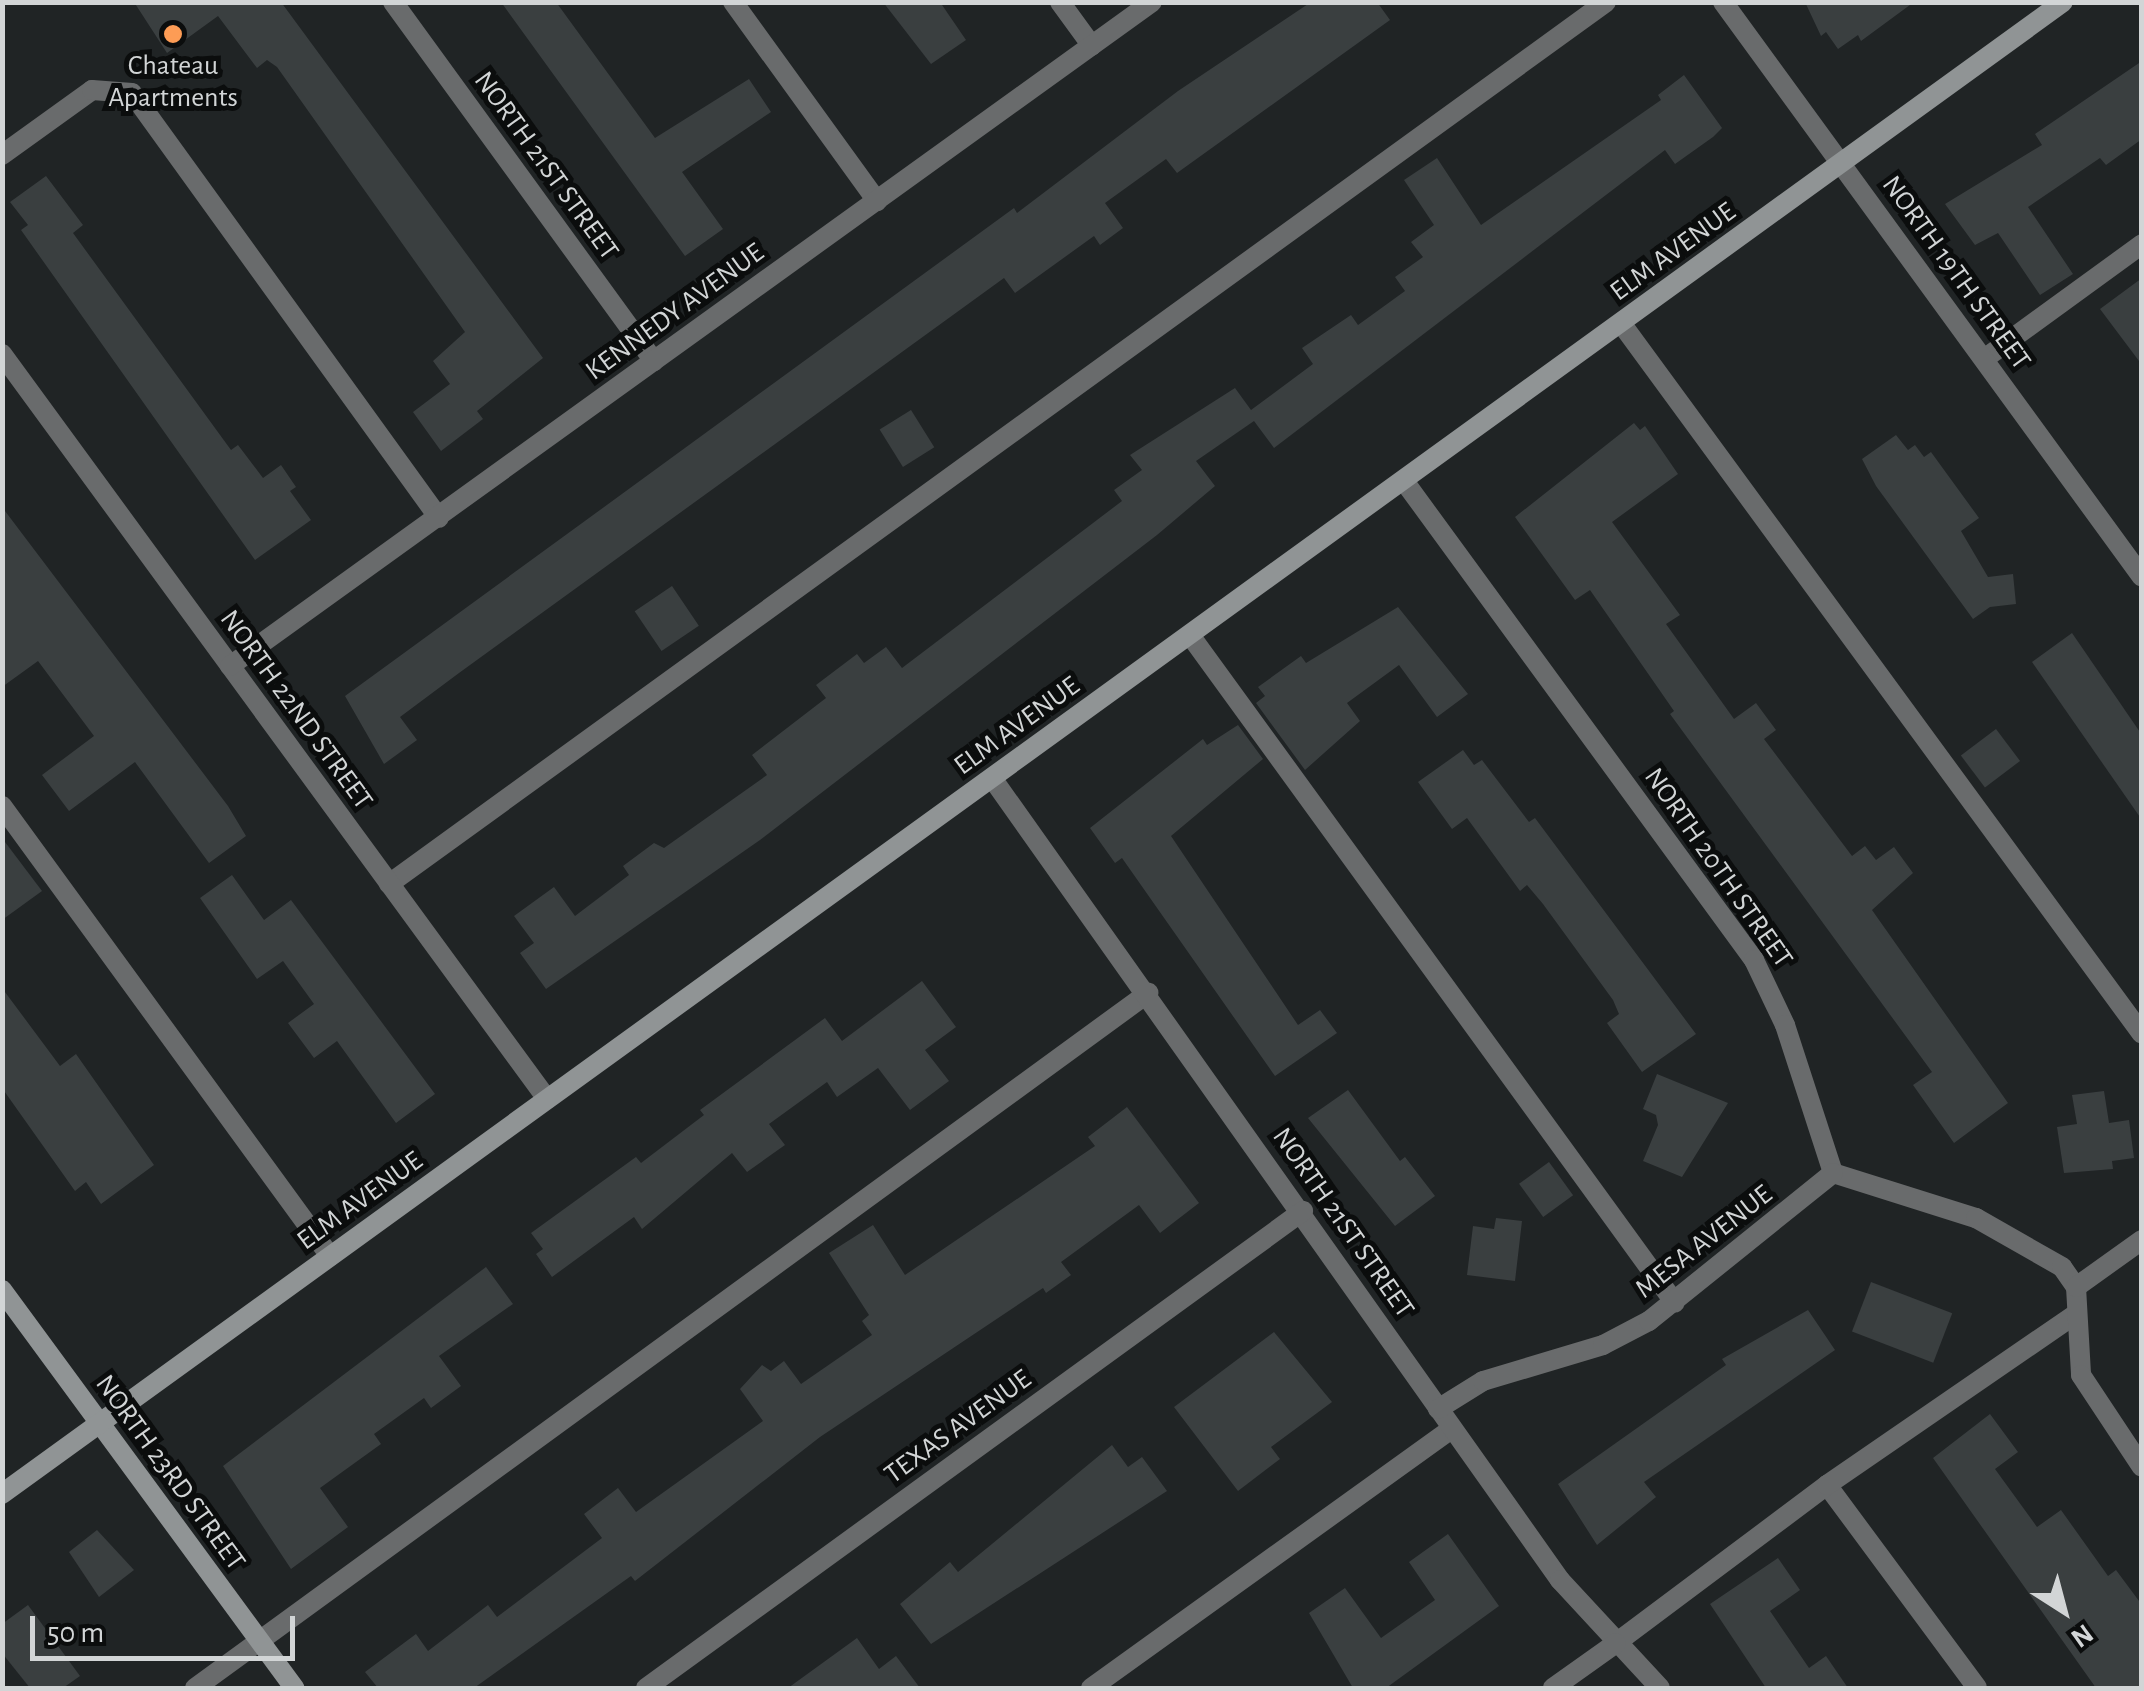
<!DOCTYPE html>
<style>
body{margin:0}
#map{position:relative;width:2144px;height:1691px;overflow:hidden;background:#202425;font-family:"Alegreya Sans",sans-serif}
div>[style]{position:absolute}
.building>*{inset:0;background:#3a3f40;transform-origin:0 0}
.lane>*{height:20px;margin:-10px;padding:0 10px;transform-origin:10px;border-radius:10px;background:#696b6c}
.street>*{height:20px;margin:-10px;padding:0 10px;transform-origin:10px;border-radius:10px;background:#696b6c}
.secondary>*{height:20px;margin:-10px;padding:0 10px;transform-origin:10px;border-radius:10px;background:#909495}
.dots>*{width:28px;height:28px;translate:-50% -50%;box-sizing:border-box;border:5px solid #0b0d0d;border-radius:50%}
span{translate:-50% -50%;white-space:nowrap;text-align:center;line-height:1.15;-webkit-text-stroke:10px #0b0d0d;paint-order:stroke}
.poi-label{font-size:28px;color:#d2d5d6}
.street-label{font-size:28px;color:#d2d5d6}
.frame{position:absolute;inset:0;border:5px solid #d2d5d6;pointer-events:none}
.north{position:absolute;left:2014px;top:1561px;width:100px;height:100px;-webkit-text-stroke:8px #0b0d0d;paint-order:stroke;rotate:144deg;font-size:28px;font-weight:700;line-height:40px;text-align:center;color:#d2d5d6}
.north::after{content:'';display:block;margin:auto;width:35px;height:45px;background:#d2d5d6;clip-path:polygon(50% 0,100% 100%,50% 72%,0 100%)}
.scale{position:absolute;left:30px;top:1616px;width:265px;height:45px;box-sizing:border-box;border:5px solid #d2d5d6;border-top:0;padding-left:12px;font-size:30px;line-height:35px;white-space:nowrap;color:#d2d5d6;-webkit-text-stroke:8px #0b0d0d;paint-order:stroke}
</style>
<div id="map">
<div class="building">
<i style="clip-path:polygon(134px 2px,281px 2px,543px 358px,477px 411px,483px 419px,441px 451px,413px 412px,450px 384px,433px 361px,465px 332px,277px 67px,267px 60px,257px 68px,218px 16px,167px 53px)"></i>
<i style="clip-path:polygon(501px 2px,556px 2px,655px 138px,749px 79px,771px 112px,682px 172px,723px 229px,685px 256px)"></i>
<i style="clip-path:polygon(883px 2px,940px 2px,966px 40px,931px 64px)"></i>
<i style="clip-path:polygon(1311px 2px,1377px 2px,1390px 20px,1177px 173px,1166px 159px,1105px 203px,1123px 228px,1100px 245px,1094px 236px,1015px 293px,1004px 278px,459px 673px,400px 717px,417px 740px,384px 764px,345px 696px,1014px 208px,1017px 213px,1178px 91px)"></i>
<i style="clip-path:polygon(1805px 2px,1914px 2px,1861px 41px,1858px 35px,1838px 49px,1826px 32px,1821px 36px)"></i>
<i style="clip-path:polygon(2142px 61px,2142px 139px,2106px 165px,2100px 158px,2028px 207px,2073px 274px,2040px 295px,1998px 233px,1975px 245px,1945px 204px,2042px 145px,2035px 134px)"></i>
<i style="clip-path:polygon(1684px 75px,1722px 128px,1713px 137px,1675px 164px,1665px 150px,1274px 448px,1254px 421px,1196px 461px,1215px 486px,1157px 535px,760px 840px,546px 989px,520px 953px,534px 943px,514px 916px,554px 887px,575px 916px,629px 875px,623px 866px,654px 843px,664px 848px,767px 775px,752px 755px,826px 698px,816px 685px,857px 654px,864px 663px,886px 647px,902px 668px,1122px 501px,1114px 490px,1142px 470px,1130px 455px,1235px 388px,1251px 410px,1313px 364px,1302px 348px,1351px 315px,1358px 325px,1405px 291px,1395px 277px,1423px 257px,1411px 242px,1434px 225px,1404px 180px,1437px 158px,1481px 225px,1661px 100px,1658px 95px)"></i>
<i style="clip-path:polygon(46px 176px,83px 225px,73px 233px,231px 450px,238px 445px,263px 478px,281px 465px,296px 487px,290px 491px,311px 520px,255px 560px,21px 230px,28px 225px,10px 202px)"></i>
<i style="clip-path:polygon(2142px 278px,2142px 365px,2100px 309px)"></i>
<i style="left:911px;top:410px;width:44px;height:37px;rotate:58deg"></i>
<i style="clip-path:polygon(1634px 423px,1640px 430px,1645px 426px,1678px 474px,1612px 522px,1680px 615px,1666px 624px,1734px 719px,1756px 703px,1776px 730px,1764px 739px,1852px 856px,1865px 846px,1876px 860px,1894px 847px,1913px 873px,1872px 910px,2008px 1103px,1954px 1143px,1913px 1085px,1932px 1072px,1670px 714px,1674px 711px,1590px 590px,1575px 600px,1515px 517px)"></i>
<i style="clip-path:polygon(1896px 435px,1908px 450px,1915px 445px,1924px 457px,1931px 452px,1979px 518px,1961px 531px,1988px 577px,2013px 574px,2016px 604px,1990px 607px,1973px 619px,1876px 486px,1862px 459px)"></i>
<i style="clip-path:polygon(2px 507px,228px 806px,246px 836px,209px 863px,135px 762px,69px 811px,42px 775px,94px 736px,38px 661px,2px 687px)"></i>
<i style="left:672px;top:586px;width:48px;height:45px;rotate:56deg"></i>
<i style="clip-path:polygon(1398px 607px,1468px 694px,1437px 717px,1399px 665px,1347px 703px,1360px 721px,1305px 770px,1256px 703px,1265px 696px,1258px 687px,1301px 656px,1306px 663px)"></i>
<i style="clip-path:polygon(2072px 633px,2142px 735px,2142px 820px,2032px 662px)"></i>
<i style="clip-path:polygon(1238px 725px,1263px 759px,1171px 836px,1298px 1025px,1320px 1010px,1337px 1033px,1275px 1076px,1122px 858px,1115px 863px,1090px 828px,1203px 739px,1207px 745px)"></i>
<i style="left:1996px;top:729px;width:40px;height:44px;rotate:53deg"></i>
<i style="clip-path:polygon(1463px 750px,1474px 765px,1482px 760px,1529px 822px,1535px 818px,1696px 1034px,1642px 1072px,1607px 1023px,1619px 1014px,1613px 1000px,1543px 904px,1527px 885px,1520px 891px,1467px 818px,1452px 829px,1418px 782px)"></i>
<i style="clip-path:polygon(2px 838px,42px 891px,2px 920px)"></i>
<i style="clip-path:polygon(232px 875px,264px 920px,291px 900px,435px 1094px,396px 1123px,337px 1041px,314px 1058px,288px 1023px,314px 1004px,283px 961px,257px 979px,200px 898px)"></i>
<i style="clip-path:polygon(922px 981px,956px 1027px,925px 1050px,949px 1081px,910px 1110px,878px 1068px,837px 1097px,827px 1082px,769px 1124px,785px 1145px,747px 1172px,732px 1153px,642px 1229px,634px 1217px,552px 1277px,536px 1254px,543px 1249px,531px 1233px,636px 1157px,641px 1163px,704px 1115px,700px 1110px,825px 1018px,842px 1041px)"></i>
<i style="clip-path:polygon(2px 988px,60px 1066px,76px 1054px,154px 1165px,101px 1204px,86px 1182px,75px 1191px,2px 1088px)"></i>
<i style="clip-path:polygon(1657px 1074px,1728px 1103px,1682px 1177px,1643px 1161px,1658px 1125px,1656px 1115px,1643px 1109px)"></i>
<i style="clip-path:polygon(1348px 1090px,1400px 1161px,1405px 1157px,1435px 1196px,1395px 1226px,1308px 1118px)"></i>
<i style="clip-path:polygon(2104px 1091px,2109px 1123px,2129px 1120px,2134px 1158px,2112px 1161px,2113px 1169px,2064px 1173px,2057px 1127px,2077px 1124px,2072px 1095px)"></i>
<i style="clip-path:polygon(1127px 1107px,1199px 1203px,1160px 1233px,1139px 1205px,1061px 1262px,1071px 1275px,1046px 1293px,1043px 1288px,820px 1437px,635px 1581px,631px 1576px,474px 1688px,378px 1688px,365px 1672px,416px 1634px,428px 1651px,488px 1605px,497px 1617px,602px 1538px,584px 1514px,618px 1488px,636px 1512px,763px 1421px,740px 1389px,762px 1365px,771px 1371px,784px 1361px,801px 1384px,872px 1335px,862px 1321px,869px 1315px,829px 1253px,873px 1225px,905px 1275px,1095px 1146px,1088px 1137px)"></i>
<i style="left:1549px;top:1162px;width:41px;height:37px;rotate:54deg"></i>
<i style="clip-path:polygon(1496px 1218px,1522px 1221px,1515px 1281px,1467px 1275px,1473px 1226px,1494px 1229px)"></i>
<i style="clip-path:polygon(486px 1267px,513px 1304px,439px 1356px,461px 1386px,431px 1408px,424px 1398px,374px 1434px,381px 1444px,320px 1488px,348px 1527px,291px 1569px,223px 1466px)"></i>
<i style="left:1871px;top:1282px;width:87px;height:53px;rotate:21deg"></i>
<i style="clip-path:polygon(1808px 1310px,1835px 1350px,1644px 1482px,1656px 1497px,1597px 1545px,1558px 1484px,1726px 1365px,1722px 1359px)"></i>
<i style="clip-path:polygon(1274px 1332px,1332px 1402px,1271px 1447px,1280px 1459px,1238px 1491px,1174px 1407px)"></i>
<i style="clip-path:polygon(1990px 1414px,2018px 1452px,1995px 1469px,2037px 1527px,2061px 1510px,2108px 1576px,2116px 1570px,2142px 1605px,2142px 1688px,2096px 1688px,1933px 1458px)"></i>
<i style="clip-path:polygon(1112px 1445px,1128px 1467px,1142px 1457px,1167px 1491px,931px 1644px,900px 1604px,950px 1562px,958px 1572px)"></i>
<i style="clip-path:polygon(97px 1530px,134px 1570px,99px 1597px,69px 1552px)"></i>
<i style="clip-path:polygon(1448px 1534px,1499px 1606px,1386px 1688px,1353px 1688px,1309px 1613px,1345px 1588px,1381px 1638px,1435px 1600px,1409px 1562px)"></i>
<i style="clip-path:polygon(1778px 1558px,1800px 1590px,1770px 1611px,1809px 1668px,1826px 1656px,1848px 1688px,1766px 1688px,1710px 1604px)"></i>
<i style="clip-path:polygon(28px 1605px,80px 1676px,63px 1688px,30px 1688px,2px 1653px,2px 1624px)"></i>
<i style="clip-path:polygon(857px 1638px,879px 1669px,896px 1656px,920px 1688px,788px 1688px)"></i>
</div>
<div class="lane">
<i style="left:733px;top:2px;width:246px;rotate:54.1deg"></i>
<i style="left:2px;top:155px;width:111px;rotate:-35.8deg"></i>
<i style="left:92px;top:90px;width:40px;rotate:4.3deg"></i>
<i style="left:132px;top:93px;width:524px;rotate:54.16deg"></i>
<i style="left:1621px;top:323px;width:881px;rotate:53.77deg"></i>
<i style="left:1984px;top:359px;width:195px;rotate:-36deg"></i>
<i style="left:1190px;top:635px;width:825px;rotate:54.02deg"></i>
<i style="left:2px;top:806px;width:557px;rotate:53.91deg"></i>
<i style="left:389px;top:884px;width:1503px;rotate:-35.93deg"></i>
<i style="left:1827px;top:1485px;width:252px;rotate:53.5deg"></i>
<i style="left:1616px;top:1643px;width:264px;rotate:-36.8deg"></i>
<i style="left:1827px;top:1485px;width:303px;rotate:-34.5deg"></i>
<i style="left:195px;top:1688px;width:1180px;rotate:-36.1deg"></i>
<i style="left:1091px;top:1688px;width:444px;rotate:-35.7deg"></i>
</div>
<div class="street">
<i style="left:393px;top:2px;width:444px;rotate:54deg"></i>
<i style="left:1060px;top:2px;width:54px;rotate:54deg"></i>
<i style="left:1723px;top:2px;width:711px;rotate:53.92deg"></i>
<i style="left:2px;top:354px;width:923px;rotate:53.81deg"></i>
<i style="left:1404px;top:481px;width:593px;rotate:53.84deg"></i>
<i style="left:1754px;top:960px;width:72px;rotate:64.5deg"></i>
<i style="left:1785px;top:1025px;width:156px;rotate:72deg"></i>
<i style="left:1833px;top:1173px;width:150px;rotate:17.5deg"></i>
<i style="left:1976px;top:1218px;width:99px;rotate:29.7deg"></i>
<i style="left:2062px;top:1267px;width:24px;rotate:55deg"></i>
<i style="left:2076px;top:1287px;width:88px;rotate:86.7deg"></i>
<i style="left:2081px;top:1375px;width:110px;rotate:56.5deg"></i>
<i style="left:230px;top:666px;width:1136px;rotate:-35.76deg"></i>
<i style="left:992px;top:778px;width:983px;rotate:54.69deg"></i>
<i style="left:1560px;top:1580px;width:147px;rotate:47.2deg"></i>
<i style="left:2076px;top:1287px;width:81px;rotate:-35.5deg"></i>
<i style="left:1438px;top:1409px;width:53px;rotate:-31.9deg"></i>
<i style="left:1483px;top:1381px;width:125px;rotate:-16.7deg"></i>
<i style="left:1603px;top:1345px;width:52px;rotate:-27.6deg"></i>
<i style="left:1649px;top:1321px;width:236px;rotate:-38.8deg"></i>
<i style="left:646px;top:1688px;width:812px;rotate:-35.98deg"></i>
<i style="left:1553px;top:1688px;width:77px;rotate:-35.5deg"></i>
</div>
<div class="secondary">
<i style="left:2px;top:1290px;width:494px;rotate:53.7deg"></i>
<i style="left:2px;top:1494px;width:2544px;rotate:-35.9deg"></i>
</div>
<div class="dots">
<i style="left:173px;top:34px;background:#fd9c55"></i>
</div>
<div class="poi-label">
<span style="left:173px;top:82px">Chateau<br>Apartments</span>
</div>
<div class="street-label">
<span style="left:546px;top:166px;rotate:54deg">NORTH 21ST STREET</span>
<span style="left:1673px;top:252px;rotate:-36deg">ELM AVENUE</span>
<span style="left:1956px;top:273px;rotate:54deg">NORTH 19TH STREET</span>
<span style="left:675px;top:312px;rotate:-36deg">KENNEDY AVENUE</span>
<span style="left:296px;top:710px;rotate:54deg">NORTH 22ND STREET</span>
<span style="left:1017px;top:726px;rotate:-36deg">ELM AVENUE</span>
<span style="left:1718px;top:868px;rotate:55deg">NORTH 20TH STREET</span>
<span style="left:360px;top:1201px;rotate:-36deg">ELM AVENUE</span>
<span style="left:1343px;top:1223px;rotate:55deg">NORTH 21ST STREET</span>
<span style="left:1704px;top:1242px;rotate:-38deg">MESA AVENUE</span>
<span style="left:958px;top:1427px;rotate:-36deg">TEXAS AVENUE</span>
<span style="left:170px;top:1473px;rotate:54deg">NORTH 23RD STREET</span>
</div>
<div class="frame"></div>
<div class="north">N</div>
<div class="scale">50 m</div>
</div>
